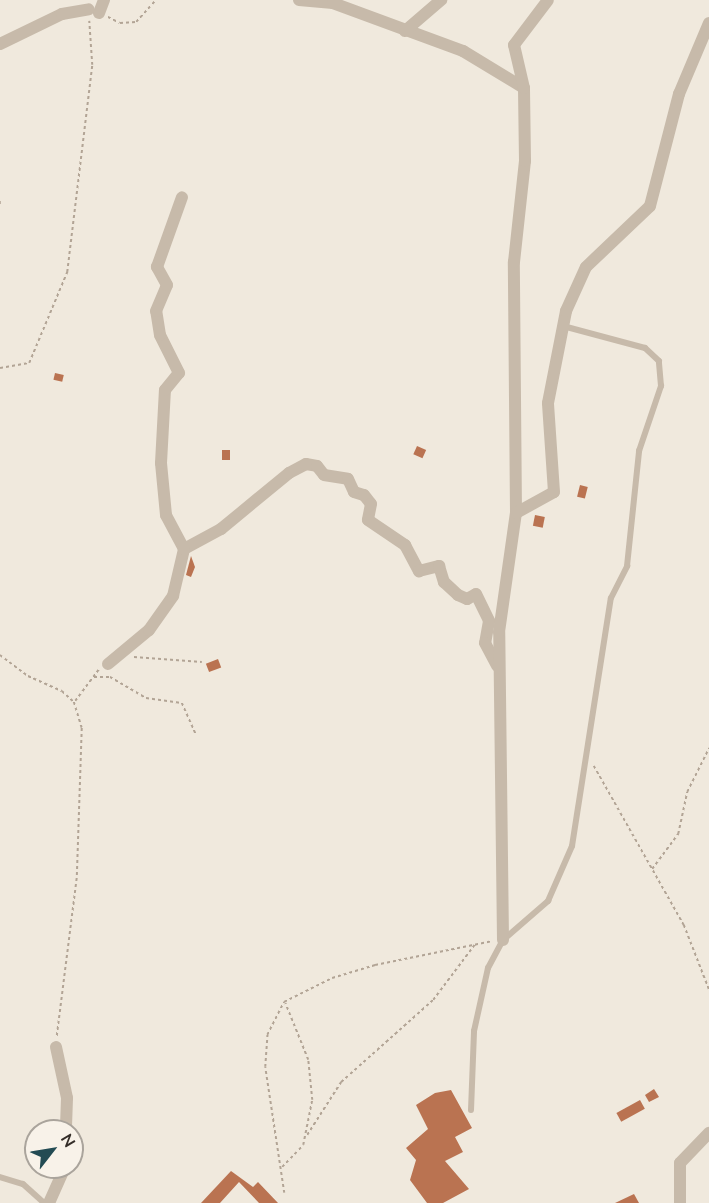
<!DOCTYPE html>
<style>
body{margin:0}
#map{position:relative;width:709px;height:1203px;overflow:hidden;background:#f0e9dd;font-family:"Nunito Sans",sans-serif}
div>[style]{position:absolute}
.building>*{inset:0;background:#ba7351;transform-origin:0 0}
.path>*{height:1.5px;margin-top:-0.75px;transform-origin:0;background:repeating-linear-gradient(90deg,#b2a495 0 3px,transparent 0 6px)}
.lane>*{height:6px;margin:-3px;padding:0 3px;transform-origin:3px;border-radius:3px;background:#c7baaa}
.street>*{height:12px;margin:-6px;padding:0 6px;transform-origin:6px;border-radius:6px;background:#c7baaa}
span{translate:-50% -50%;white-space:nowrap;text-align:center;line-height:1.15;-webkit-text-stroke:5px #f8f2e9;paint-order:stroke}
.north{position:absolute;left:24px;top:1119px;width:60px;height:60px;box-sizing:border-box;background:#f8f2e9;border:2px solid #aaa49c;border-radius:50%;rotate:59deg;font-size:16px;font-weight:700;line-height:24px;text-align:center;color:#352e29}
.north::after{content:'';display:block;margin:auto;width:21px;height:27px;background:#234b53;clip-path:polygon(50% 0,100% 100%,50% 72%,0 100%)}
</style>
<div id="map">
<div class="building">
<i style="left:55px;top:373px;width:9px;height:7px;rotate:13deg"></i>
<i style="left:417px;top:446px;width:10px;height:9px;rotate:24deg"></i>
<i style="left:222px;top:450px;width:8px;height:10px"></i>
<i style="left:580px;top:485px;width:8px;height:12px;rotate:14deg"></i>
<i style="left:535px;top:515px;width:10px;height:11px;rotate:11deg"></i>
<i style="clip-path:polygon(191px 556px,195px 567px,191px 577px,186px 575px)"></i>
<i style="left:218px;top:659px;width:9px;height:13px;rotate:69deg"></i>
<i style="clip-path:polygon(654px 1089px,659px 1097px,649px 1102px,645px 1095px)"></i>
<i style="clip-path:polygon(451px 1090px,472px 1128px,455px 1137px,463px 1152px,445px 1161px,469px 1189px,443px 1203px,427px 1203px,410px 1180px,416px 1160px,406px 1148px,428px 1129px,416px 1105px,435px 1093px)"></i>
<i style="left:640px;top:1100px;width:10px;height:27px;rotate:61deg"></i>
<i style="clip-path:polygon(231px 1171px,253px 1187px,258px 1182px,278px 1203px,259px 1203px,239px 1182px,220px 1203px,201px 1203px)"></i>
<i style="clip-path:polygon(634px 1194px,639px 1203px,615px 1203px)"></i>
</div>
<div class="path">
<i style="left:108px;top:17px;width:13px;rotate:27deg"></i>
<i style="left:120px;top:23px;width:16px;rotate:-4deg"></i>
<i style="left:136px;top:22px;width:30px;rotate:-48deg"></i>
<i style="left:0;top:201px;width:4px;rotate:90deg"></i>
<i style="left:0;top:368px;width:29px;rotate:-10deg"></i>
<i style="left:29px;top:363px;width:99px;rotate:-67.3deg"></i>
<i style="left:67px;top:272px;width:209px;rotate:-83.1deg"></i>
<i style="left:92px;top:65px;width:44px;rotate:-93.9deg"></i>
<i style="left:0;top:655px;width:35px;rotate:37deg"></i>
<i style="left:28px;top:676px;width:37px;rotate:24deg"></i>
<i style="left:62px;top:691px;width:16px;rotate:43deg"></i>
<i style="left:74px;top:702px;width:27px;rotate:73deg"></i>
<i style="left:82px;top:728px;width:150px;rotate:91.9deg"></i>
<i style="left:77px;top:878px;width:160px;rotate:97.2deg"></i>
<i style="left:134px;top:657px;width:68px;rotate:4.2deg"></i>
<i style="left:94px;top:677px;width:16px"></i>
<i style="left:110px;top:677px;width:42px;rotate:30.3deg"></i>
<i style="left:146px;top:698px;width:36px;rotate:8deg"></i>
<i style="left:182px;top:703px;width:35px;rotate:66deg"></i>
<i style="left:75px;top:701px;width:40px;rotate:-53deg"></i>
<i style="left:594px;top:766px;width:183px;rotate:60.5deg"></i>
<i style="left:684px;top:925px;width:69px;rotate:68.7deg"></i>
<i style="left:652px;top:869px;width:44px;rotate:-53.4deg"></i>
<i style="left:678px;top:834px;width:43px;rotate:-77.9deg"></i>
<i style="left:687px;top:792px;width:49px;rotate:-63.4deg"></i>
<i style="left:307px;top:1135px;width:63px;rotate:-57.3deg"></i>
<i style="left:341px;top:1082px;width:123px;rotate:-41.7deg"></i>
<i style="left:433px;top:1000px;width:71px;rotate:-53deg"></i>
<i style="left:282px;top:1167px;width:30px;rotate:-46deg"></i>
<i style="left:303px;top:1145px;width:46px;rotate:-78.7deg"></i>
<i style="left:312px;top:1100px;width:40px;rotate:-95.7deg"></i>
<i style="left:308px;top:1060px;width:61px;rotate:-112deg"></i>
<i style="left:284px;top:1193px;width:127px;rotate:-98.6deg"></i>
<i style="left:265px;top:1067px;width:32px;rotate:-86deg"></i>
<i style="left:267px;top:1035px;width:37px;rotate:-63deg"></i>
<i style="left:284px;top:1002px;width:54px;rotate:-26.6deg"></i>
<i style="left:332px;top:978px;width:45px;rotate:-16.8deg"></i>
<i style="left:375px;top:965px;width:120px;rotate:-11.5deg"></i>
</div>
<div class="lane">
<i style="left:471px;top:1110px;width:79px;rotate:-87.8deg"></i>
<i style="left:474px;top:1031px;width:65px;rotate:-77.5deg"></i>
<i style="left:488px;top:968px;width:32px;rotate:-62deg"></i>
<i style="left:503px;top:940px;width:60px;rotate:-40.9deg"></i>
<i style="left:548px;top:901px;width:60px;rotate:-66.4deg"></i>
<i style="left:572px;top:846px;width:251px;rotate:-81.1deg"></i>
<i style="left:611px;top:598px;width:36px;rotate:-63deg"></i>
<i style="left:627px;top:566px;width:116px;rotate:-84deg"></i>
<i style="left:639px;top:451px;width:69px;rotate:-71.3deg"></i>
<i style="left:661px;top:386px;width:25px;rotate:-95deg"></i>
<i style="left:659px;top:361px;width:19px;rotate:-137deg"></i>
<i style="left:645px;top:348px;width:85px;rotate:-165deg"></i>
<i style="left:0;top:1177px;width:24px;rotate:17deg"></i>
<i style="left:23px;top:1184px;width:28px;rotate:42deg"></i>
</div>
<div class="street">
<i style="left:299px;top:0;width:34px;rotate:5deg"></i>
<i style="left:333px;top:3px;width:139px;rotate:20.3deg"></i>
<i style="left:463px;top:51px;width:71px;rotate:31.2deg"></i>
<i style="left:99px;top:13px;width:14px;rotate:-69deg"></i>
<i style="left:405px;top:31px;width:48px;rotate:-40.7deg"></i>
<i style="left:0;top:44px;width:69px;rotate:-25.8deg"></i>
<i style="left:62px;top:14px;width:27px;rotate:-10deg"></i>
<i style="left:516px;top:513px;width:251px;rotate:-90.5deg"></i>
<i style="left:514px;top:262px;width:102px;rotate:-83.8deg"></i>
<i style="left:525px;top:161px;width:73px;rotate:-90.8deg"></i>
<i style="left:524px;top:88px;width:44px;rotate:-103.1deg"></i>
<i style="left:514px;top:45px;width:56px;rotate:-52.9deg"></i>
<i style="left:184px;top:549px;width:42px;rotate:-28.4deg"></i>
<i style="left:221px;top:529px;width:88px;rotate:-39.5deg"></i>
<i style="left:289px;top:473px;width:19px;rotate:-28deg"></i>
<i style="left:306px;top:464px;width:11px;rotate:10deg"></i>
<i style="left:317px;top:466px;width:11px;rotate:52deg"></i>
<i style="left:324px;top:475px;width:24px;rotate:9deg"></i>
<i style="left:348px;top:479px;width:14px;rotate:65deg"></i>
<i style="left:354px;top:492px;width:10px;rotate:17deg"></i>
<i style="left:364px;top:495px;width:11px;rotate:52deg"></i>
<i style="left:371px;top:504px;width:16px;rotate:101deg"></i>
<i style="left:368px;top:520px;width:45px;rotate:34deg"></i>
<i style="left:405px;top:545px;width:30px;rotate:62deg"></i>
<i style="left:419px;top:571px;width:21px;rotate:-14deg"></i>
<i style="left:439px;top:566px;width:17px;rotate:73deg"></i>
<i style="left:444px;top:582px;width:19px;rotate:43deg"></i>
<i style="left:458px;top:595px;width:10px;rotate:24deg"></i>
<i style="left:467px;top:599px;width:10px;rotate:-29deg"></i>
<i style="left:476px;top:594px;width:30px;rotate:64deg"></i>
<i style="left:489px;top:621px;width:22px;rotate:100deg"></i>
<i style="left:485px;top:643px;width:26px;rotate:62deg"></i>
<i style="left:108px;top:664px;width:53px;rotate:-39.7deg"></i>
<i style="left:149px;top:630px;width:42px;rotate:-54.8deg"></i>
<i style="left:173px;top:596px;width:48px;rotate:-76.8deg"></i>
<i style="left:184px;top:549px;width:38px;rotate:-118deg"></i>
<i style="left:166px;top:515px;width:52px;rotate:-95.5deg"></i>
<i style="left:161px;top:463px;width:73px;rotate:-86.9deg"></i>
<i style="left:165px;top:390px;width:22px;rotate:-51deg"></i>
<i style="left:179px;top:373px;width:42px;rotate:-116.6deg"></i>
<i style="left:160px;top:335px;width:24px;rotate:-99deg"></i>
<i style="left:156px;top:311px;width:28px;rotate:-67deg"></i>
<i style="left:167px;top:285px;width:21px;rotate:-119deg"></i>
<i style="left:157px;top:267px;width:74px;rotate:-70.3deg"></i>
<i style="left:503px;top:940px;width:308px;rotate:-90.7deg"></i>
<i style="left:499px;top:632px;width:120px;rotate:-81.9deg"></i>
<i style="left:516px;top:513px;width:43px;rotate:-28.9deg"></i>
<i style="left:554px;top:492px;width:89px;rotate:-93.9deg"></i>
<i style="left:548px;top:403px;width:94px;rotate:-78.9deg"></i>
<i style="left:566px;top:311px;width:48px;rotate:-65.6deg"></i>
<i style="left:586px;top:267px;width:88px;rotate:-43.6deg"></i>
<i style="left:650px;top:206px;width:116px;rotate:-75.5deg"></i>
<i style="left:679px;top:94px;width:77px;rotate:-67.1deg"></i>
<i style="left:56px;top:1047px;width:52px;rotate:77.8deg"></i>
<i style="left:67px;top:1098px;width:33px;rotate:92deg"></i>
<i style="left:49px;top:1203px;width:39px;rotate:-66deg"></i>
<i style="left:680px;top:1203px;width:40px;rotate:-90deg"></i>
<i style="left:680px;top:1163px;width:42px;rotate:-46deg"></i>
</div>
<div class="north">N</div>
</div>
